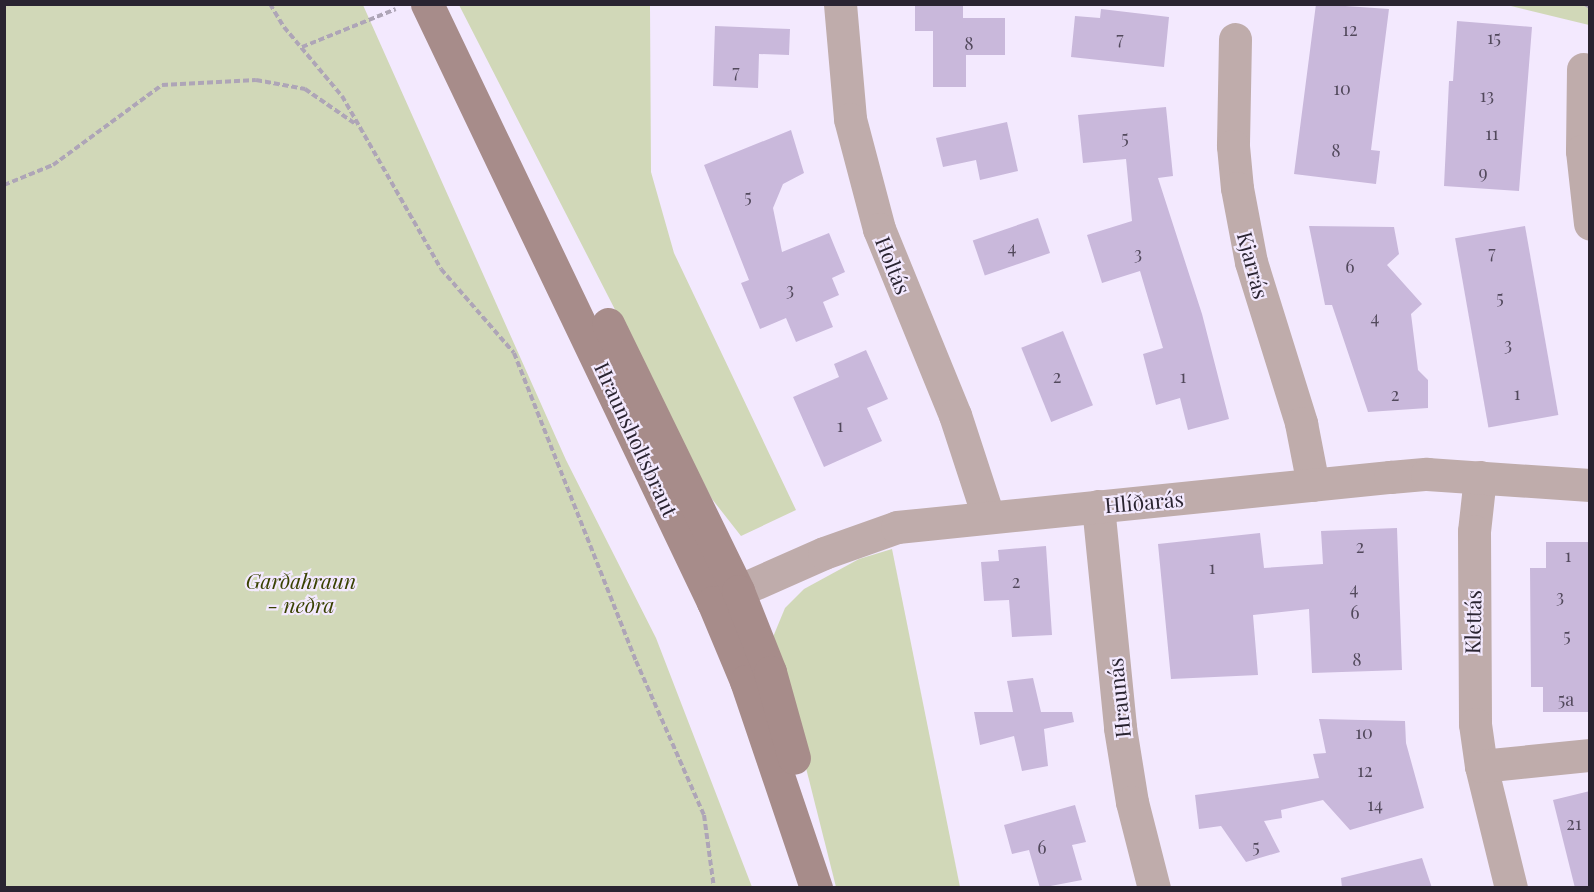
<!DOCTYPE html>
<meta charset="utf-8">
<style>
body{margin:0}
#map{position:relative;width:1594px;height:892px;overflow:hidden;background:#f3e9fe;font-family:"Playfair Display",serif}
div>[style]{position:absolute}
.green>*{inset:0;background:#d1d8b8}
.building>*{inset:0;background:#c9b8db;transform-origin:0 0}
.path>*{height:4px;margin-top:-2px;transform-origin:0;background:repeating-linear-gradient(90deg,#aea5b7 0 6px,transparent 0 9px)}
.street>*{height:33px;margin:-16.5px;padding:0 16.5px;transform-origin:16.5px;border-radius:16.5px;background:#bfacab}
.secondary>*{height:33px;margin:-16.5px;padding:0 16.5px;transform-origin:16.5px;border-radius:16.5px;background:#a78c8a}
span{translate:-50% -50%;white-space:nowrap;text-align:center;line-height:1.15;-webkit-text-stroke:4.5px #f3e9fe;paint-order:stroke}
.number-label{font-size:18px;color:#52495c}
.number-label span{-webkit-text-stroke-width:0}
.street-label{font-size:21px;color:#2a2431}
.park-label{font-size:21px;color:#384000;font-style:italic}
.frame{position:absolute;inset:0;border:6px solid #2a2431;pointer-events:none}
</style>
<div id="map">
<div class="green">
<i style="clip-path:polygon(5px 4px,363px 5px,566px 460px,656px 638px,752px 887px,5px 887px)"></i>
<i style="clip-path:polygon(459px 5px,650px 5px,651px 172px,674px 253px,796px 510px,741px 536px,712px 499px)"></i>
<i style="clip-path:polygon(1507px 5px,1589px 5px,1589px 25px)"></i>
<i style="clip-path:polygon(892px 549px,960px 887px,836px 887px,773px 637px,785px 608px,804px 589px,859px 559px)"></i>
</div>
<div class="building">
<i style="clip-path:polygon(915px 4px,963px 4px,963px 18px,1005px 18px,1005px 55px,966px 55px,966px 87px,933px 87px,933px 31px,915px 31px)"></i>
<i style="clip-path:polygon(1316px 4px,1389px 9px,1371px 150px,1380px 151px,1376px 184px,1294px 174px)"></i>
<i style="clip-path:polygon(1101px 9px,1169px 17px,1164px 67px,1071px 57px,1075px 16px,1100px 18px)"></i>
<i style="clip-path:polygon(1457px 21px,1532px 27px,1519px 191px,1444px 186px,1449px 81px,1453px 81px)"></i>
<i style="clip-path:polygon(715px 26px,790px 29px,789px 55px,759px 54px,758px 88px,713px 86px)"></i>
<i style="clip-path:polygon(1166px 107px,1173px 176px,1158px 178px,1202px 314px,1229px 419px,1188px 430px,1180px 398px,1156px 405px,1143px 354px,1163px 348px,1140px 271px,1102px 283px,1087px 235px,1132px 221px,1126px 159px,1083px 163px,1078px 115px)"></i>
<i style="clip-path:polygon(1007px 122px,1018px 171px,980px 180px,976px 160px,943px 167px,936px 138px)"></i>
<i style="clip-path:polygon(791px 130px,804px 173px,783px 184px,773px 208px,782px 252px,829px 233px,845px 272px,832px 278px,839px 295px,823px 302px,833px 327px,796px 342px,786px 318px,760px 329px,741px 283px,749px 280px,704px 165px)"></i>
<i style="left:1038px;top:218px;width:37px;height:69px;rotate:71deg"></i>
<i style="clip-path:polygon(1309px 226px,1394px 227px,1399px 254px,1387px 265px,1422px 304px,1411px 314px,1418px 370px,1428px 380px,1428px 408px,1368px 412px,1332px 305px,1325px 305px)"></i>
<i style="left:1525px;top:226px;width:192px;height:71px;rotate:80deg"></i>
<i style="left:1063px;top:331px;width:80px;height:45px;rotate:68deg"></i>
<i style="clip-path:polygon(866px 350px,888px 399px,867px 408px,882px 441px,824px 467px,793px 397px,839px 377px,834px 364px)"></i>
<i style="clip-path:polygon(1397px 528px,1402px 670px,1312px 673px,1309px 609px,1253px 615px,1258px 675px,1171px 679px,1158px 544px,1260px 533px,1264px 568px,1323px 564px,1321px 531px)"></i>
<i style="clip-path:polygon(1546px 542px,1590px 542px,1590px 712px,1543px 712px,1543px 687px,1531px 687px,1530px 568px,1546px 568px)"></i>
<i style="clip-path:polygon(1046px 546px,1052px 635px,1012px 637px,1009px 600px,984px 601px,981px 562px,999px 561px,998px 550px)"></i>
<i style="clip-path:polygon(1033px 678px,1041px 712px,1072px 712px,1074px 722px,1044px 729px,1048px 766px,1022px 771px,1014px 736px,980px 745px,974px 712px,1013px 712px,1007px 681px)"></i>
<i style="clip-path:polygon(1319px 719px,1405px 721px,1406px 743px,1424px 808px,1350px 830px,1323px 800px,1281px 810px,1282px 818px,1264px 821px,1280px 852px,1246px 862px,1221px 826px,1199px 829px,1195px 795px,1319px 778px,1313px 754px,1326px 753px)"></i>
<i style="clip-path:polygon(1590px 791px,1590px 888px,1575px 888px,1553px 800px)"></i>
<i style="clip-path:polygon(1075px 805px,1086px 842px,1072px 845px,1082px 880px,1040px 888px,1029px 850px,1012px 854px,1004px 825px)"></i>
<i style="clip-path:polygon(1422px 858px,1432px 888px,1342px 888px,1341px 878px)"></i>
</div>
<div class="path">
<i style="left:270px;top:4px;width:27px;rotate:59deg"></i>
<i style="left:284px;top:27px;width:90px;rotate:50deg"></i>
<i style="left:342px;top:96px;width:199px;rotate:60.2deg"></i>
<i style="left:441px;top:269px;width:111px;rotate:49deg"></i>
<i style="left:514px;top:353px;width:331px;rotate:68.4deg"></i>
<i style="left:636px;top:661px;width:168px;rotate:66.2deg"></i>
<i style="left:704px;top:815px;width:74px;rotate:82.2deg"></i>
<i style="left:1585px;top:4px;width:6px;rotate:31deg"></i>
<i style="left:302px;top:47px;width:101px;rotate:-22deg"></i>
<i style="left:4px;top:185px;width:53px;rotate:-22.2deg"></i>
<i style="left:53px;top:165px;width:135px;rotate:-36.3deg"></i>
<i style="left:162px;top:85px;width:94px;rotate:-3deg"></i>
<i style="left:256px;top:80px;width:50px;rotate:10.4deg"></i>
<i style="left:305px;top:89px;width:63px;rotate:34.7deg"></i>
</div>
<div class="street">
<i style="left:840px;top:4px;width:115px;rotate:85deg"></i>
<i style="left:850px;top:119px;width:114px;rotate:75.2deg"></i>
<i style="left:879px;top:229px;width:201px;rotate:67.8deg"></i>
<i style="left:955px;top:415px;width:106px;rotate:71.9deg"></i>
<i style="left:1235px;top:39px;width:107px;rotate:91.1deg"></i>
<i style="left:1233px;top:146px;width:42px;rotate:84.6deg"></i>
<i style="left:1237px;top:188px;width:75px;rotate:79.3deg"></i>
<i style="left:1251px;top:262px;width:169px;rotate:72.7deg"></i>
<i style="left:1301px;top:423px;width:63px;rotate:79deg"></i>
<i style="left:1583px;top:69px;width:82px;rotate:90.7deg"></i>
<i style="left:1582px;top:151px;width:73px;rotate:83.7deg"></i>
<i style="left:1480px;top:477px;width:54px;rotate:96.3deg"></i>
<i style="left:1474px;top:531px;width:193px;rotate:89.7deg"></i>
<i style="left:1475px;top:724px;width:42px;rotate:81.9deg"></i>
<i style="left:1481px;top:766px;width:126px;rotate:76.2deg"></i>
<i style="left:1098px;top:506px;width:223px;rotate:84.3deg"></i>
<i style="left:1120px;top:728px;width:75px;rotate:80.8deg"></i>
<i style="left:1132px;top:802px;width:89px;rotate:75.7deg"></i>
<i style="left:713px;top:602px;width:121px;rotate:-23.8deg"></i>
<i style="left:824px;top:553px;width:77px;rotate:-19.6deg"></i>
<i style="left:897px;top:527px;width:496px;rotate:-5.8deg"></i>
<i style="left:1390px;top:477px;width:37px;rotate:-5deg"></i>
<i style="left:1427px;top:474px;width:163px;rotate:3.9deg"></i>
<i style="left:1481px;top:766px;width:110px;rotate:-5.8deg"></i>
</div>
<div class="secondary">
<i style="left:427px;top:4px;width:663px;rotate:64.44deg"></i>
<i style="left:713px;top:602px;width:86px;rotate:67.3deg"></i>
<i style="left:746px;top:681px;width:219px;rotate:71.3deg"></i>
<i style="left:608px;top:324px;width:297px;rotate:64deg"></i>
<i style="left:738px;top:591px;width:87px;rotate:68.4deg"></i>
<i style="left:770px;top:672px;width:89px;rotate:74.4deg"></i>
</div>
<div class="number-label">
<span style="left:1350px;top:29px">12</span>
<span style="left:1494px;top:37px">15</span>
<span style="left:1120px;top:38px">7</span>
<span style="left:969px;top:43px">8</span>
<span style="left:736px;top:71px">7</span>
<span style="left:1342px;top:88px">10</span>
<span style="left:1487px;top:95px">13</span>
<span style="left:1492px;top:133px">11</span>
<span style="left:1125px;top:137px">5</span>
<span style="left:1336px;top:150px">8</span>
<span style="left:1483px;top:172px">9</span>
<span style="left:748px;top:196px">5</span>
<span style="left:1012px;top:247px">4</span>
<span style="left:1492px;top:252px">7</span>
<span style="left:1138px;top:253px">3</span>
<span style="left:1350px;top:266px">6</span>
<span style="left:790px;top:289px">3</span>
<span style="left:1500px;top:297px">5</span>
<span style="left:1375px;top:317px">4</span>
<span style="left:1508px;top:344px">3</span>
<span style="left:1057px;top:376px">2</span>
<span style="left:1183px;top:376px">1</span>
<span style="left:1517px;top:393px">1</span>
<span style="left:1395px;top:394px">2</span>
<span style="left:840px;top:425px">1</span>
<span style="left:1360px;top:546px">2</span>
<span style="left:1568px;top:555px">1</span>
<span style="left:1212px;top:567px">1</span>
<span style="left:1016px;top:581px">2</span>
<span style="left:1354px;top:588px">4</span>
<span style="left:1560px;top:596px">3</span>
<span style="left:1355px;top:612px">6</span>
<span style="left:1567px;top:635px">5</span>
<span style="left:1357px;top:659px">8</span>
<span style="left:1566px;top:699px">5a</span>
<span style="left:1364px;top:732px">10</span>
<span style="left:1365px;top:770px">12</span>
<span style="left:1375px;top:804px">14</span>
<span style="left:1574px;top:823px">21</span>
<span style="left:1256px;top:846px">5</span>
<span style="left:1042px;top:847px">6</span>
</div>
<div class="street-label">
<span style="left:894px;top:265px;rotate:68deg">Holtás</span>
<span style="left:1254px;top:265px;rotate:75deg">Kjarrás</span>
<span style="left:637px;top:439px;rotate:65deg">Hraunsholtsbraut</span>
<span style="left:1144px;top:501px;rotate:-5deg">Hlíðarás</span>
<span style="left:1472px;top:622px;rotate:-89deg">Klettás</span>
<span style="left:1118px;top:698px;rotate:-96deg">Hraunás</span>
</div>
<div class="park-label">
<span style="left:301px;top:592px">Garðahraun<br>- neðra</span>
</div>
<div class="frame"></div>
</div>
